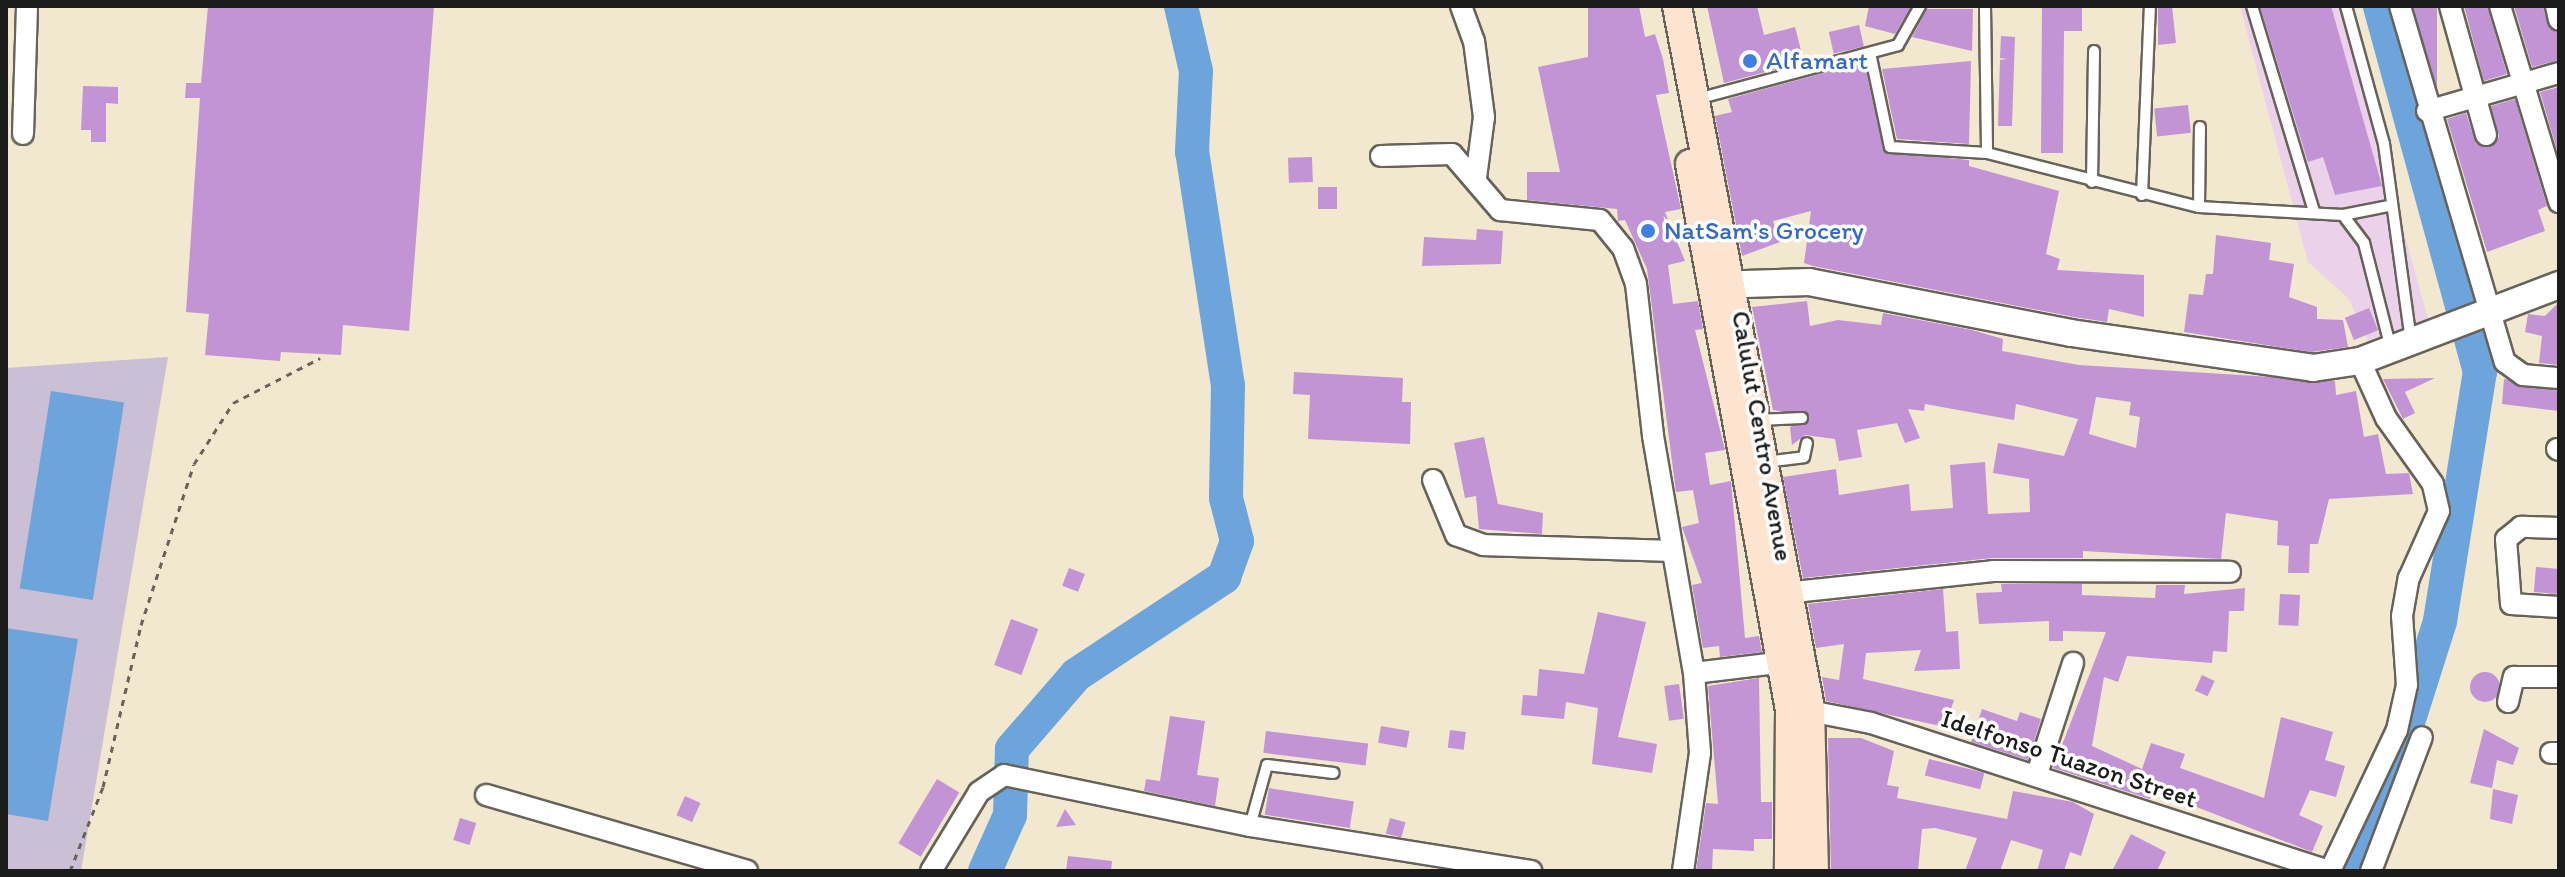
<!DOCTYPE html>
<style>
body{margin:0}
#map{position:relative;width:2565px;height:877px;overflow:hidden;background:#f1e8cf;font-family:Itim,sans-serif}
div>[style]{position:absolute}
.built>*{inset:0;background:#ecd1ea}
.industrial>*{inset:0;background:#cbbfd5}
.water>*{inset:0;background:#6da4db;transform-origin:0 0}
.river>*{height:34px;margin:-17px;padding:0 17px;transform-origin:17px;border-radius:17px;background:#6da4db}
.building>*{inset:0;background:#c294d5;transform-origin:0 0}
.round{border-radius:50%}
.path>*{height:3px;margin-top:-1.5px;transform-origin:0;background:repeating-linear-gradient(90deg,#67635b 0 6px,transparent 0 12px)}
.roads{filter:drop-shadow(2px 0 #67635b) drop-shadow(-2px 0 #67635b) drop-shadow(0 2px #67635b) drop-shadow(0 -2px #67635b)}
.service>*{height:10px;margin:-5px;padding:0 5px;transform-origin:5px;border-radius:5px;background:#fff}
.minor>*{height:20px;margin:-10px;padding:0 10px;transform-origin:10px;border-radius:10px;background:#fff}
.tertiary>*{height:26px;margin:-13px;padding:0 13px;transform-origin:13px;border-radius:13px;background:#fff}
.secondary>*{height:28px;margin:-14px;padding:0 14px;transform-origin:14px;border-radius:14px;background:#fde4d1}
.dots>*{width:22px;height:22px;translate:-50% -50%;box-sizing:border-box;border:4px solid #fff;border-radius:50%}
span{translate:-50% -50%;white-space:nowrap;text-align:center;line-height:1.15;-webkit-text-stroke:7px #fff;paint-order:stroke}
.shop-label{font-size:26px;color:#366cbe}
.left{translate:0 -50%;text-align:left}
.street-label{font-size:26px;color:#1c1c1c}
.frame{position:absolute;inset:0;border:8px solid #1c1c1c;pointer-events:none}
</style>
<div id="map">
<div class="built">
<i style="clip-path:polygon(2240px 6px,2341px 6px,2430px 326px,2372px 349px,2348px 298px,2308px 262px)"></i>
</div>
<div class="industrial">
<i style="clip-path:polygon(168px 357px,81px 871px,6px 871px,6px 368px)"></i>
</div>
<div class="water">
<i style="left:51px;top:391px;width:74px;height:200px;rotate:9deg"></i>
<i style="clip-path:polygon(6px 628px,78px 639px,48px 821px,6px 814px)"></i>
</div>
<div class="river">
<i style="left:985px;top:871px;width:61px;rotate:-65.9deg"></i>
<i style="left:1010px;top:815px;width:66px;rotate:-88.3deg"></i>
<i style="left:1012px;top:749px;width:98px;rotate:-49.1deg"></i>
<i style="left:1076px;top:675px;width:178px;rotate:-33.5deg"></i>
<i style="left:1224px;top:577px;width:38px;rotate:-70deg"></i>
<i style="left:1237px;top:541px;width:44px;rotate:-104.3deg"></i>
<i style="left:1226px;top:498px;width:112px;rotate:-89deg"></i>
<i style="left:1228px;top:386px;width:237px;rotate:-98.7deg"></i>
<i style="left:1192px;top:152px;width:81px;rotate:-87.2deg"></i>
<i style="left:1196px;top:71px;width:67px;rotate:-103deg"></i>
<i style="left:2348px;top:871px;width:101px;rotate:-65.5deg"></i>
<i style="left:2390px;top:779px;width:166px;rotate:-72.4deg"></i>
<i style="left:2440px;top:621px;width:252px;rotate:-80.9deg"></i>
<i style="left:2480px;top:372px;width:379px;rotate:-105.3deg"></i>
</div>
<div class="building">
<i style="clip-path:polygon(208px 6px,434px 6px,409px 331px,343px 325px,341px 355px,281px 352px,280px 361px,205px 355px,209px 314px,186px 312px,200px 98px,185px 98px,186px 83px,201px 83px)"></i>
<i style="clip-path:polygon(1588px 6px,1639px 6px,1645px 37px,1655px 34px,1663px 59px,1669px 93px,1656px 95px,1681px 209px,1665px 212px,1685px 261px,1668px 265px,1673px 304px,1698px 301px,1703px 329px,1695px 330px,1725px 450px,1705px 453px,1710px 485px,1731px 481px,1745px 638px,1759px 636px,1762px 652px,1720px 657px,1719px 646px,1703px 648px,1692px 585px,1702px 583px,1682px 527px,1699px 523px,1693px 490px,1676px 492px,1647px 269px,1625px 220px,1618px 221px,1617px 209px,1527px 200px,1527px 172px,1560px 172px,1538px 67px,1588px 57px)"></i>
<i style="clip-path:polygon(1707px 6px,1757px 6px,1764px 35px,1795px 27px,1804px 62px,1724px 83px)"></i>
<i style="clip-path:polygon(1869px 6px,1909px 6px,1910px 8px,1895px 34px,1865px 26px)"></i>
<i style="clip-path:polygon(2042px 6px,2082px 6px,2082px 31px,2064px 31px,2063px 153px,2041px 153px)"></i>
<i style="clip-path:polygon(2158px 6px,2172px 6px,2176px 43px,2158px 45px)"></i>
<i style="clip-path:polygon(2260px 6px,2331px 6px,2382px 186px,2335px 195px,2323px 157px,2308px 162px)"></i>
<i style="left:2414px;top:6px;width:23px;height:91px"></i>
<i style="clip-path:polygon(2464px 6px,2487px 6px,2507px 74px,2484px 81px)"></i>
<i style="clip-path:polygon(2514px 6px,2543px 6px,2549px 28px,2559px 33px,2559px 60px,2532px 67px)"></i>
<i style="clip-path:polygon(1927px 9px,1973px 9px,1972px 51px,1912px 37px)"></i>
<i style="left:1859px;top:25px;width:22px;height:31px;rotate:77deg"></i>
<i style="clip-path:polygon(2001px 36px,2015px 37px,2012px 126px,1998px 126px,2000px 60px,2007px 59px,2000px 58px)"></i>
<i style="clip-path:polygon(1971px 61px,1969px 144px,1897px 139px,1882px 69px)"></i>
<i style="clip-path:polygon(1864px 62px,1884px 152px,1969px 160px,1969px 166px,2059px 191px,2046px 254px,2060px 259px,2057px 270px,2144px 275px,2144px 317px,2109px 309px,2107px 322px,2074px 317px,1813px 266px,1804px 263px,1811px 211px,1773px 221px,1780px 242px,1742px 256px,1715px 116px,1732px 112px,1728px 99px)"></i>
<i style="clip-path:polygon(83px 86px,118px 87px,118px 104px,106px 103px,106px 142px,91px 142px,91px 130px,81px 130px)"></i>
<i style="clip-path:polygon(2559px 87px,2559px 157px,2540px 92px)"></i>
<i style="clip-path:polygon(2515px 99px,2547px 206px,2538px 210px,2545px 231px,2487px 252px,2447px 119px,2466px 113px,2476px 144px,2490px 147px,2499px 137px,2491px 106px)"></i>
<i style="left:2188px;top:105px;width:28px;height:34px;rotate:84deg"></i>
<i style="left:1312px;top:157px;width:25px;height:24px;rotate:88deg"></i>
<i style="left:1318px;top:187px;width:19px;height:22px"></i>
<i style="clip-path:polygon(1477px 229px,1503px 231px,1501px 264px,1422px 266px,1424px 237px,1476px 240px)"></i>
<i style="clip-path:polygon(2216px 235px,2271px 243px,2269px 260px,2294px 264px,2289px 297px,2317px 307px,2317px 319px,2343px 320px,2348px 347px,2311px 352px,2184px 332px,2189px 294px,2203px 295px,2206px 274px,2213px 274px)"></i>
<i style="clip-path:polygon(evenodd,1807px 301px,1810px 326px,1838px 320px,1881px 325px,1883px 313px,1972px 330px,2003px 339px,2002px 351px,2079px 365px,2335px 381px,2336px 395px,2356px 391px,2364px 437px,2378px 434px,2386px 474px,2409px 473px,2413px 494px,2329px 499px,2318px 544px,2310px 544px,2309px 573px,2288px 573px,2289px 546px,2277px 545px,2278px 521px,2226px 513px,2221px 559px,2083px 551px,2083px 558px,1992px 558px,1803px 578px,1783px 477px,1836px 469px,1839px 495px,1909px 484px,1911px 511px,1953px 508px,1950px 465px,1985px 462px,1988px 514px,2030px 512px,2029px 479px,1993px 473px,1998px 443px,2064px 456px,2078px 419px,2016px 404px,2014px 420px,1925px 404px,1924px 411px,1908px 409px,1920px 438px,1905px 443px,1897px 423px,1857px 430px,1862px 457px,1839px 461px,1835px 439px,1805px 435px,1792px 445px,1790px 427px,1810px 417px,1773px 410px,1752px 307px,1807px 301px,2096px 397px,2131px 402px,2129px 415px,2140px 417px,2136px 448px,2089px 434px,2096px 397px)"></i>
<i style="clip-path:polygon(2559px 302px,2559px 365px,2539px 363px,2542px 336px,2525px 332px,2528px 314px,2545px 316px)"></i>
<i style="left:2369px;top:308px;width:24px;height:26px;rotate:68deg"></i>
<i style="clip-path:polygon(1294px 372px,1403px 378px,1402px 402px,1411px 402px,1410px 444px,1308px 439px,1310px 395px,1293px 394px)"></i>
<i style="clip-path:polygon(2435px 378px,2405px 392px,2415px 413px,2403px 419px,2383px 379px)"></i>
<i style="clip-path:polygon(2504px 379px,2559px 391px,2559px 411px,2502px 404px)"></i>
<i style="clip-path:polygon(1484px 437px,1498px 504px,1543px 513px,1542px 534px,1479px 529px,1476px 496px,1465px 498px,1454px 443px)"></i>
<i style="left:2536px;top:567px;width:23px;height:25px;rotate:5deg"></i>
<i style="left:1069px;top:568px;width:17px;height:19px;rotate:21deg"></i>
<i style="clip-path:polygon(2001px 584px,2082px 584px,2082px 595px,2155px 598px,2156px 585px,2185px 585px,2184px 594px,2245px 588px,2244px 611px,2229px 611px,2227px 652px,2213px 651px,2212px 663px,2127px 656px,2118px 682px,2104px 677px,2092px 746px,2142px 769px,2151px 743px,2185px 754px,2180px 768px,2264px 798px,2281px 717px,2333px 732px,2325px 760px,2345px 766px,2336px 797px,2310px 790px,2299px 815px,2323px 826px,2312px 852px,2153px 790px,2150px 799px,2053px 768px,2106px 632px,2063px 631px,2063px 641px,2049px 641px,2049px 621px,1979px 624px,1976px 593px,2002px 592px)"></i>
<i style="clip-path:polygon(1943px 589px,1946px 632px,1958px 631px,1960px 669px,1914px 671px,1921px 650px,1866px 653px,1863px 679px,1954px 700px,1945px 727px,1826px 701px,1822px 677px,1839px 680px,1844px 644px,1816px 648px,1808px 604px)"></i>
<i style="left:2280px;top:594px;width:20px;height:31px;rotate:3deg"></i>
<i style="clip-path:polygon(1598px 612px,1646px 622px,1618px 737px,1657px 744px,1652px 773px,1592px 764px,1598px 708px,1566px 702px,1564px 719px,1521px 715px,1523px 695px,1537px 696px,1539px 669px,1584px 674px)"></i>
<i style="left:1011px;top:619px;width:29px;height:49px;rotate:20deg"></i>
<i class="round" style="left:2470px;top:672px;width:30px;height:30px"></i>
<i style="left:2202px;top:675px;width:14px;height:17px;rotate:25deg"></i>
<i style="clip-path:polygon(1759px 678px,1761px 802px,1772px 802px,1772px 839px,1754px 839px,1754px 851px,1713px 849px,1712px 871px,1696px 871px,1706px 803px,1718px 804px,1708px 686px)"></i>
<i style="left:1679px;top:684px;width:35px;height:15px;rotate:82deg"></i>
<i style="clip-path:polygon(1982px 709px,2017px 721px,2020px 712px,2041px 719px,2028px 760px,1971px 742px)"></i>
<i style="clip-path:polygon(1170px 716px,1205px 721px,1197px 775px,1219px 778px,1215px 806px,1144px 791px,1146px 779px,1160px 781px)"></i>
<i style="left:1381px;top:726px;width:29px;height:17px;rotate:10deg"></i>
<i style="clip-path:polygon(2484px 729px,2519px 748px,2513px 765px,2497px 760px,2492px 788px,2470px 783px)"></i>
<i style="left:1450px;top:730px;width:16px;height:18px;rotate:7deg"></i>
<i style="left:1266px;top:731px;width:103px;height:22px;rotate:7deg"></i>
<i style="clip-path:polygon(1828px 738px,1861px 738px,1894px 751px,1887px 785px,1899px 787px,1897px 798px,2007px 819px,2013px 791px,2073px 802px,2094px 814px,2081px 856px,2070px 852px,2064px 871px,2037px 871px,2043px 850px,2011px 840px,2000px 871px,1965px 871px,1977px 838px,1935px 828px,1922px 829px,1918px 871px,1831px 871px)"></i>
<i style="left:1929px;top:759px;width:57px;height:17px;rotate:14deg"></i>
<i style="left:937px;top:779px;width:26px;height:75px;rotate:31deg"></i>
<i style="left:1269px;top:788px;width:86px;height:27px;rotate:9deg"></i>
<i style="clip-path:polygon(2493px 789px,2518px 795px,2512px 824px,2490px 819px)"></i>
<i style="left:685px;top:796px;width:17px;height:21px;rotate:24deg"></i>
<i style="clip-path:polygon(1065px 809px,1076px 825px,1056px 827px)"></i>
<i style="left:460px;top:818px;width:17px;height:23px;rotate:17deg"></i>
<i style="left:1390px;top:818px;width:16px;height:16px;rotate:15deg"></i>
<i style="clip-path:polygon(2131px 834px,2166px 852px,2157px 871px,2112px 871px)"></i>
<i style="clip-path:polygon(1068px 856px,1112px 861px,1111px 871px,1066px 871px)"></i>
</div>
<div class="path">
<i style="left:70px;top:871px;width:90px;rotate:-68.6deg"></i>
<i style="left:103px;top:787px;width:166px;rotate:-76.8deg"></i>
<i style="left:141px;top:625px;width:169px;rotate:-71.8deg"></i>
<i style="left:194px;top:464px;width:72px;rotate:-57.4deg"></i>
<i style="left:233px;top:403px;width:98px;rotate:-27.3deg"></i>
</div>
<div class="roads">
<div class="service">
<i style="left:1985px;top:6px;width:147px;rotate:89.2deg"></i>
<i style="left:2252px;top:6px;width:214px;rotate:73.2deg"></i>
<i style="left:2346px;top:6px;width:143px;rotate:74.6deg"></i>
<i style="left:2384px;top:144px;width:198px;rotate:82.2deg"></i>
<i style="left:1870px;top:53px;width:96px;rotate:78deg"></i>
<i style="left:1890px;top:147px;width:97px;rotate:3.5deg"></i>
<i style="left:1987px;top:153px;width:219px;rotate:14.3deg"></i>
<i style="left:2199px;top:207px;width:144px;rotate:3.2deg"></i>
<i style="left:2343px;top:215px;width:35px;rotate:53deg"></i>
<i style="left:2364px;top:243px;width:109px;rotate:75.7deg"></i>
<i style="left:1697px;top:99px;width:208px;rotate:-15deg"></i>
<i style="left:1898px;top:45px;width:45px;rotate:-60.6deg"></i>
<i style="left:2092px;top:182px;width:131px;rotate:-89.1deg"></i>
<i style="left:2142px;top:195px;width:189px;rotate:-87.6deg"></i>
<i style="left:2199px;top:207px;width:80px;rotate:-89.3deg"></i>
<i style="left:2343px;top:215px;width:47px;rotate:-11.1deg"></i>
<i style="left:1758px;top:420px;width:44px;rotate:-2.6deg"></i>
<i style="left:1765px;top:462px;width:39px;rotate:-7deg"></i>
<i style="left:1804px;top:457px;width:14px;rotate:-78deg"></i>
<i style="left:1250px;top:826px;width:63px;rotate:-74.4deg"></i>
<i style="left:1267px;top:765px;width:67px;rotate:6.8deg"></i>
</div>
<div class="minor">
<i style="left:1461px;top:6px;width:37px;rotate:70deg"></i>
<i style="left:1474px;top:41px;width:77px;rotate:82.5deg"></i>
<i style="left:1484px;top:117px;width:62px;rotate:97.5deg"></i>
<i style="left:2400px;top:6px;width:371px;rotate:73.6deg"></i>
<i style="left:2505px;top:362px;width:22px;rotate:36deg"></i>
<i style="left:2523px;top:375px;width:36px;rotate:5deg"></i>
<i style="left:2450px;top:6px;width:134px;rotate:74.4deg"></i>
<i style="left:2500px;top:6px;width:205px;rotate:73.2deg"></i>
<i style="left:2556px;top:6px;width:14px;rotate:78deg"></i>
<i style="left:2427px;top:111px;width:137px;rotate:-16.1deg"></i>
<i style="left:23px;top:134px;width:128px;rotate:-88.2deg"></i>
<i style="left:1381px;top:156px;width:71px;rotate:-1.6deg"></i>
<i style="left:1452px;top:154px;width:74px;rotate:49.4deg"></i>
<i style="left:1500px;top:210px;width:100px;rotate:5.7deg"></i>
<i style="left:1600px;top:220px;width:36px;rotate:51deg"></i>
<i style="left:1623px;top:248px;width:38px;rotate:70deg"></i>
<i style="left:1636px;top:284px;width:153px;rotate:83.6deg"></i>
<i style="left:1653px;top:436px;width:241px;rotate:80.2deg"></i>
<i style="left:1694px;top:673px;width:80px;rotate:85.7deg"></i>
<i style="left:1700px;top:753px;width:119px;rotate:98.2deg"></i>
<i style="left:2557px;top:449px;width:2px;rotate:27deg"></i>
<i style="left:1433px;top:480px;width:60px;rotate:67.3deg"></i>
<i style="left:1456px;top:535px;width:29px;rotate:20deg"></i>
<i style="left:1483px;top:545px;width:188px;rotate:1.8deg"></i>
<i style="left:2559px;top:528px;width:38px;rotate:-178deg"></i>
<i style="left:2521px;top:527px;width:19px;rotate:141deg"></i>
<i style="left:2506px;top:539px;width:65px;rotate:85.6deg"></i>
<i style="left:2511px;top:604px;width:48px;rotate:3.6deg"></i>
<i style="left:1775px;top:594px;width:219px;rotate:-6deg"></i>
<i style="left:1993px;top:571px;width:237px;rotate:0.2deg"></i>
<i style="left:1694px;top:673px;width:100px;rotate:-6.9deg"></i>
<i style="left:2508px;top:702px;width:26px;rotate:-77deg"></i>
<i style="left:2514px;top:677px;width:45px"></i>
<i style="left:1799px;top:709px;width:73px;rotate:11deg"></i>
<i style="left:1871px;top:723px;width:482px;rotate:17.9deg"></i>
<i style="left:2551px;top:753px;width:8px"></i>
<i style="left:2037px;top:774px;width:117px;rotate:-72deg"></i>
<i style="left:486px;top:795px;width:272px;rotate:16.2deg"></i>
<i style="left:931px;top:871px;width:92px;rotate:-58.7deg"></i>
<i style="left:979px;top:792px;width:30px;rotate:-34deg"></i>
<i style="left:1004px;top:775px;width:251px;rotate:11.7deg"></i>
<i style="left:1250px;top:826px;width:285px;rotate:9.1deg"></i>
<i style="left:2330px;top:871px;width:156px;rotate:-64.6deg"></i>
<i style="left:2397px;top:730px;width:46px;rotate:-77.5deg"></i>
<i style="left:2407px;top:685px;width:69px;rotate:-94.1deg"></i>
<i style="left:2402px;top:616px;width:39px;rotate:-80deg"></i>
<i style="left:2409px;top:578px;width:73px;rotate:-65.9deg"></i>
<i style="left:2439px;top:511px;width:28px;rotate:-103deg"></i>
<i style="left:2433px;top:484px;width:81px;rotate:-125.5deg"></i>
<i style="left:2386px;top:418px;width:63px;rotate:-114.5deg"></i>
<i style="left:2371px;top:871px;width:143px;rotate:-69.2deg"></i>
</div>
<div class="tertiary">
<i style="left:1713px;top:285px;width:96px;rotate:-1.8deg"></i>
<i style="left:1809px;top:282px;width:267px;rotate:11deg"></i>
<i style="left:2071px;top:333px;width:245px;rotate:8.2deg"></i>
<i style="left:2313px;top:368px;width:48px;rotate:-8.5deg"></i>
<i style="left:2360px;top:361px;width:213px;rotate:-20.9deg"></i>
</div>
<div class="secondary">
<i style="left:1677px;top:6px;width:714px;rotate:79.27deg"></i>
<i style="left:1810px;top:708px;width:163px;rotate:88.6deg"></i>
<i style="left:1690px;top:164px;width:555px;rotate:79.62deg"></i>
<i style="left:1790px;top:710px;width:161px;rotate:90.4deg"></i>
</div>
</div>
<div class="dots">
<i style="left:1750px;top:61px;background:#3f7fe0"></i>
<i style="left:1648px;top:231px;background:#3f7fe0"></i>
</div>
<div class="shop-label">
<span class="left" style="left:1766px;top:61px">Alfamart</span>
<span class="left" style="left:1664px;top:231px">NatSam's Grocery</span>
</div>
<div class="street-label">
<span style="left:1762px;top:436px;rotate:80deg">Calulut Centro Avenue</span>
<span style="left:2069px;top:759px;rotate:18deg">Idelfonso Tuazon Street</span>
</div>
<div class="frame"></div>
</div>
